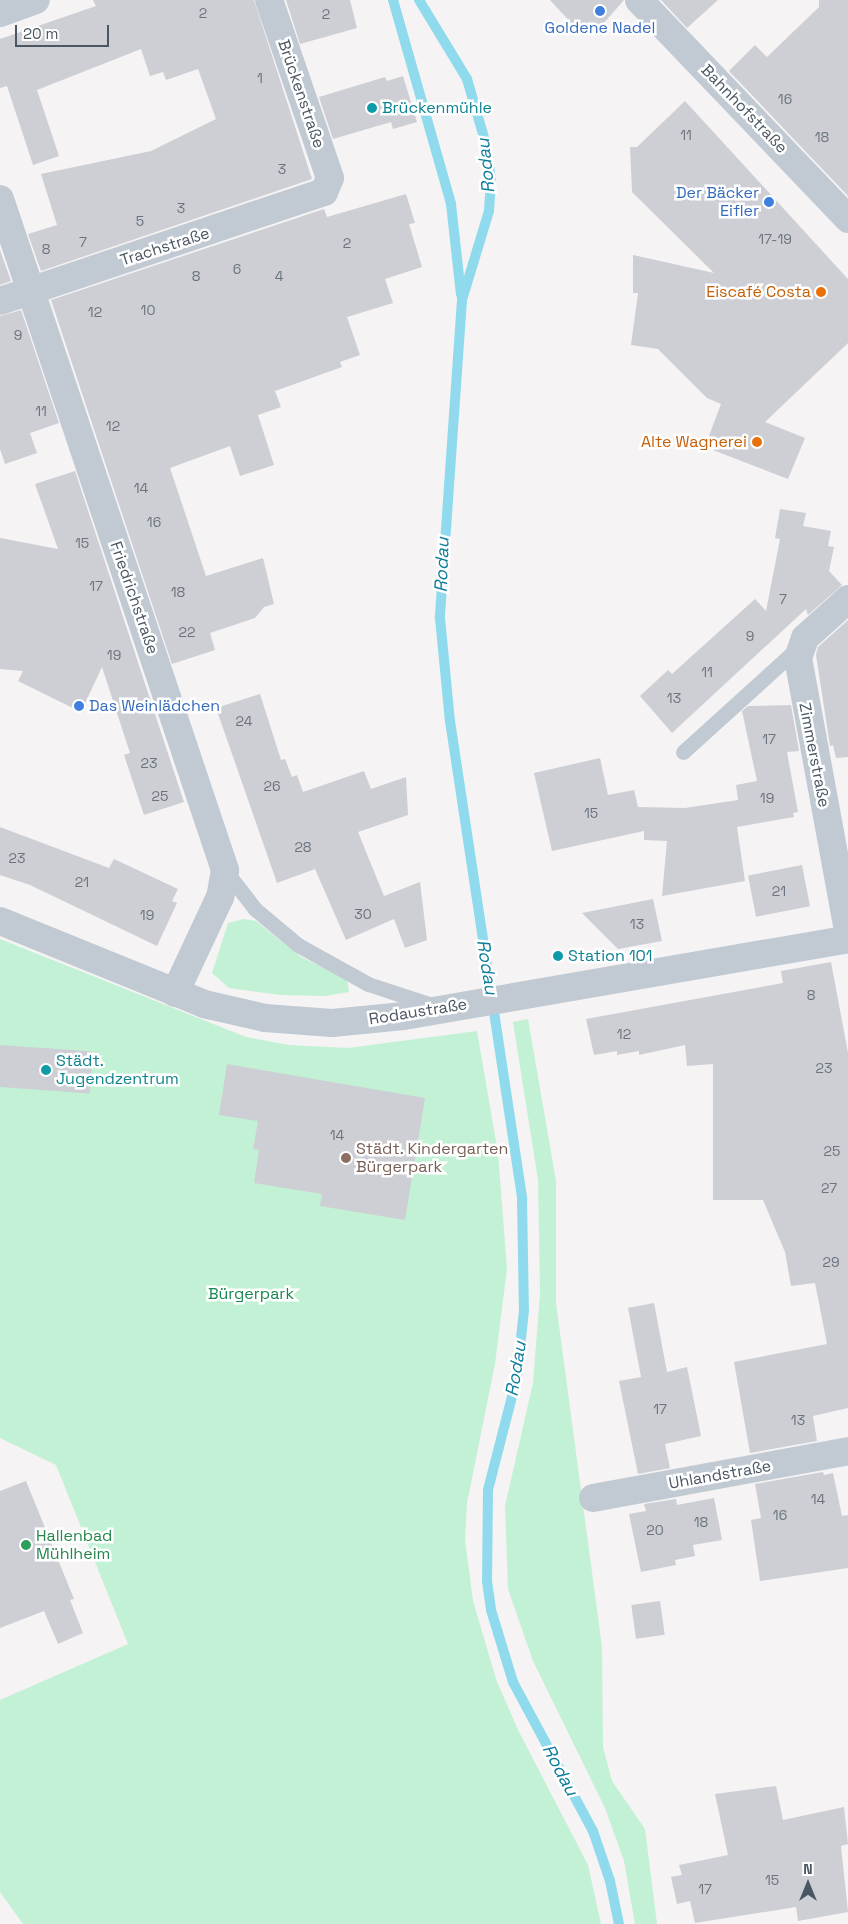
<!DOCTYPE html>
<meta charset="utf-8">
<style>
body{margin:0}
#map{position:relative;width:848px;height:1924px;overflow:hidden;background:#f5f3f3;font-family:"Space Grotesk",sans-serif}
div>[style]{position:absolute}
.green>*{inset:0;background:#c3f1d5}
.stream>*{height:10px;margin:-5px;padding:0 5px;transform-origin:5px;border-radius:5px;background:#90daee}
.building>*{inset:0;background:#cdcfd5;transform-origin:0 0}
.lane>*{height:15px;margin:-7.5px;padding:0 7.5px;transform-origin:7.5px;border-radius:7.5px;background:#c1cad2}
.street>*{height:28px;margin:-14px;padding:0 14px;transform-origin:14px;border-radius:14px;background:#c1cad2}
.dots>*{width:14px;height:14px;translate:-50% -50%;box-sizing:border-box;border:2px solid #fff;border-radius:50%}
span{translate:-50% -50%;white-space:nowrap;text-align:center;line-height:1.15;-webkit-text-stroke:5px #fff;paint-order:stroke}
.number-label{font-size:14px;color:#6b747e}
.number-label span{-webkit-text-stroke-width:0}
.shop-label{font-size:16px;color:#366cbe}
.right{translate:-100% -50%;text-align:right}
.left{translate:0 -50%;text-align:left}
.street-label{font-size:16px;color:#4a5661}
.culture-label{font-size:16px;color:#0d838f}
.food-label{font-size:16px;color:#c56008}
.education-label{font-size:16px;color:#785e54}
.park-label{font-size:16px;color:#17864f}
.leisure-label{font-size:16px;color:#27864d}
.water-label{font-size:18px;color:#0c7c9b;font-style:italic}
.north{position:absolute;left:783px;top:1859px;width:50px;height:50px;-webkit-text-stroke:4px #fff;paint-order:stroke;rotate:0deg;font-size:14px;font-weight:700;line-height:20px;text-align:center;color:#4a5661}
.north::after{content:'';display:block;margin:auto;width:18px;height:22px;background:#4a5661;clip-path:polygon(50% 0,100% 100%,50% 72%,0 100%)}
.scale{position:absolute;left:15px;top:25px;width:94px;height:22px;box-sizing:border-box;border:2px solid #4a5661;border-top:0;padding-left:6px;font-size:15px;line-height:18px;white-space:nowrap;color:#4a5661;-webkit-text-stroke:4px #fff;paint-order:stroke}
</style>
<div id="map">
<div class="green">
<i style="clip-path:polygon(244px 919px,256px 921px,301px 957px,347px 979px,349px 992px,325px 996px,280px 995px,229px 988px,212px 973px,228px 923px)"></i>
<i style="clip-path:polygon(0 939px,246px 1037px,289px 1045px,348px 1048px,477px 1031px,498px 1153px,507px 1269px,495px 1364px,467px 1503px,465px 1540px,473px 1601px,496px 1679px,518px 1730px,588px 1865px,601px 1924px,23px 1924px,0 1892px,0 1700px,128px 1644px,56px 1465px,0 1438px)"></i>
<i style="clip-path:polygon(528px 1019px,556px 1181px,556px 1303px,602px 1647px,603px 1747px,612px 1781px,645px 1829px,657px 1924px,635px 1924px,624px 1861px,605px 1808px,533px 1661px,508px 1589px,505px 1506px,533px 1383px,540px 1294px,538px 1180px,513px 1022px)"></i>
</div>
<div class="stream">
<i style="left:393px;top:0;width:212px;rotate:74.1deg"></i>
<i style="left:451px;top:204px;width:91px;rotate:83.7deg"></i>
<i style="left:419px;top:0;width:92px;rotate:58.7deg"></i>
<i style="left:467px;top:79px;width:72px;rotate:73.8deg"></i>
<i style="left:487px;top:148px;width:34px;rotate:83deg"></i>
<i style="left:491px;top:182px;width:29px;rotate:94deg"></i>
<i style="left:489px;top:211px;width:93px;rotate:106.9deg"></i>
<i style="left:462px;top:300px;width:319px;rotate:94deg"></i>
<i style="left:440px;top:618px;width:103px;rotate:84.5deg"></i>
<i style="left:450px;top:721px;width:483px;rotate:81.4deg"></i>
<i style="left:522px;top:1199px;width:111px;rotate:89deg"></i>
<i style="left:524px;top:1310px;width:67px;rotate:96deg"></i>
<i style="left:517px;top:1377px;width:117px;rotate:104.4deg"></i>
<i style="left:488px;top:1490px;width:91px;rotate:90.6deg"></i>
<i style="left:487px;top:1581px;width:29px;rotate:82deg"></i>
<i style="left:491px;top:1610px;width:75px;rotate:73deg"></i>
<i style="left:513px;top:1682px;width:169px;rotate:61.8deg"></i>
<i style="left:593px;top:1831px;width:53px;rotate:71.2deg"></i>
<i style="left:610px;top:1881px;width:44px;rotate:78.2deg"></i>
</div>
<div class="building">
<i style="clip-path:polygon(93px 0,254px 0,312px 179px,41px 271px,28px 234px,57px 225px,41px 174px,151px 151px,216px 119px,198px 69px,166px 80px,163px 72px,150px 76px,141px 49px,37px 90px,59px 156px,33px 165px,7px 86px,0 88px,0 39px,96px 6px)"></i>
<i style="clip-path:polygon(286px 0,350px 0,357px 28px,300px 44px)"></i>
<i style="clip-path:polygon(550px 0,624px 0,597px 31px,574px 26px)"></i>
<i style="clip-path:polygon(661px 0,718px 0,687px 28px)"></i>
<i style="clip-path:polygon(819px 0,848px 0,848px 196px,729px 71px,755px 45px,767px 57px,819px 7px)"></i>
<i style="clip-path:polygon(403px 76px,417px 122px,393px 129px,391px 122px,333px 139px,319px 97px,385px 77px,387px 81px)"></i>
<i style="clip-path:polygon(685px 101px,848px 279px,848px 343px,765px 422px,805px 438px,788px 479px,713px 450px,715px 444px,707px 441px,721px 404px,707px 398px,658px 349px,631px 345px,638px 293px,633px 293px,633px 255px,714px 273px,632px 192px,630px 147px,637px 147px)"></i>
<i style="clip-path:polygon(406px 194px,415px 223px,409px 224px,422px 267px,385px 279px,393px 303px,347px 317px,360px 355px,340px 362px,342px 367px,275px 391px,281px 407px,258px 415px,274px 465px,240px 476px,230px 446px,170px 468px,206px 576px,263px 558px,274px 604px,264px 607px,255px 618px,210px 633px,215px 650px,172px 664px,51px 300px,324px 209px,327px 217px)"></i>
<i style="clip-path:polygon(0 250px,11px 281px,0 285px)"></i>
<i style="clip-path:polygon(21px 310px,59px 423px,30px 433px,37px 453px,5px 464px,0 449px,0 316px)"></i>
<i style="clip-path:polygon(75px 471px,184px 802px,144px 815px,124px 755px,130px 753px,102px 667px,81px 712px,18px 681px,23px 671px,0 669px,0 538px,58px 549px,35px 484px)"></i>
<i style="clip-path:polygon(780px 509px,806px 513px,803px 526px,831px 531px,828px 546px,834px 547px,829px 571px,842px 585px,808px 615px,806px 609px,672px 733px,640px 696px,668px 670px,672px 674px,755px 599px,766px 611px,780px 539px,775px 538px)"></i>
<i style="clip-path:polygon(848px 620px,848px 757px,836px 758px,833px 745px,830px 746px,816px 655px,818px 647px)"></i>
<i style="clip-path:polygon(260px 694px,281px 760px,285px 759px,292px 777px,297px 775px,303px 792px,364px 771px,371px 789px,406px 777px,408px 815px,358px 832px,384px 896px,420px 882px,427px 940px,405px 948px,394px 919px,346px 940px,315px 869px,277px 883px,216px 708px)"></i>
<i style="clip-path:polygon(791px 705px,799px 751px,787px 752px,798px 812px,793px 813px,794px 817px,737px 827px,745px 881px,662px 896px,667px 841px,644px 840px,644px 831px,552px 851px,534px 773px,600px 758px,608px 795px,634px 790px,638px 807px,685px 808px,738px 800px,736px 785px,757px 781px,742px 711px,748px 706px)"></i>
<i style="clip-path:polygon(0 827px,109px 868px,114px 859px,178px 889px,172px 901px,177px 903px,157px 946px,30px 885px,0 875px)"></i>
<i style="left:802px;top:865px;width:42px;height:55px;rotate:79deg"></i>
<i style="clip-path:polygon(653px 899px,662px 941px,618px 949px,582px 913px)"></i>
<i style="clip-path:polygon(831px 962px,848px 1053px,848px 1408px,813px 1416px,817px 1441px,750px 1453px,734px 1362px,827px 1344px,815px 1283px,791px 1286px,785px 1252px,763px 1200px,713px 1200px,713px 1064px,687px 1066px,685px 1045px,639px 1055px,639px 1051px,617px 1055px,617px 1051px,594px 1055px,586px 1019px,783px 983px,781px 971px)"></i>
<i style="left:0;top:1045px;width:93px;height:42px;rotate:4deg"></i>
<i style="clip-path:polygon(227px 1064px,425px 1098px,405px 1220px,320px 1206px,322px 1194px,254px 1183px,259px 1150px,253px 1149px,258px 1121px,219px 1115px)"></i>
<i style="clip-path:polygon(654px 1303px,667px 1372px,687px 1367px,701px 1436px,665px 1444px,670px 1468px,638px 1474px,619px 1381px,641px 1377px,628px 1308px)"></i>
<i style="clip-path:polygon(823px 1472px,824px 1475px,833px 1473px,842px 1516px,848px 1515px,848px 1568px,760px 1581px,751px 1520px,761px 1518px,755px 1484px)"></i>
<i style="clip-path:polygon(26px 1481px,74px 1599px,70px 1600px,83px 1633px,58px 1644px,44px 1611px,0 1628px,0 1491px)"></i>
<i style="clip-path:polygon(714px 1498px,722px 1540px,693px 1545px,695px 1556px,675px 1560px,676px 1565px,641px 1572px,629px 1514px,646px 1511px,644px 1504px,676px 1499px,677px 1505px)"></i>
<i style="left:660px;top:1601px;width:34px;height:29px;rotate:82deg"></i>
<i style="clip-path:polygon(776px 1786px,783px 1820px,844px 1807px,848px 1844px,841px 1846px,848px 1912px,798px 1921px,796px 1907px,695px 1923px,690px 1901px,677px 1904px,671px 1877px,682px 1875px,679px 1865px,728px 1855px,715px 1794px)"></i>
</div>
<div class="lane">
<i style="left:683px;top:752px;width:156px;rotate:-42.2deg"></i>
<i style="left:225px;top:870px;width:49px;rotate:52.4deg"></i>
<i style="left:255px;top:909px;width:56px;rotate:39.9deg"></i>
<i style="left:298px;top:945px;width:80px;rotate:29.1deg"></i>
<i style="left:368px;top:984px;width:71px;rotate:18.2deg"></i>
</div>
<div class="street">
<i style="left:639px;top:0;width:303px;rotate:46.3deg"></i>
<i style="left:0;top:13px;width:38px;rotate:-20deg"></i>
<i style="left:0;top:199px;width:708px;rotate:71.46deg"></i>
<i style="left:225px;top:870px;width:27px;rotate:100deg"></i>
<i style="left:220px;top:897px;width:106px;rotate:115.1deg"></i>
<i style="left:0;top:301px;width:342px;rotate:-18.6deg"></i>
<i style="left:324px;top:192px;width:15px;rotate:-67deg"></i>
<i style="left:330px;top:178px;width:188px;rotate:-108.9deg"></i>
<i style="left:848px;top:599px;width:58px;rotate:137.8deg"></i>
<i style="left:805px;top:638px;width:21px;rotate:109deg"></i>
<i style="left:798px;top:658px;width:278px;rotate:79.6deg"></i>
<i style="left:0;top:921px;width:220px;rotate:22.1deg"></i>
<i style="left:204px;top:1004px;width:63px;rotate:12.9deg"></i>
<i style="left:265px;top:1018px;width:67px;rotate:4.3deg"></i>
<i style="left:332px;top:1023px;width:72px;rotate:-5.6deg"></i>
<i style="left:404px;top:1016px;width:451px;rotate:-9.8deg"></i>
<i style="left:593px;top:1498px;width:259px;rotate:-10.4deg"></i>
</div>
<div class="dots">
<i style="left:600px;top:11px;background:#3f7fe0"></i>
<i style="left:372px;top:108px;background:#0f9aa8"></i>
<i style="left:769px;top:202px;background:#3f7fe0"></i>
<i style="left:821px;top:292px;background:#e8710a"></i>
<i style="left:757px;top:442px;background:#e8710a"></i>
<i style="left:79px;top:706px;background:#3f7fe0"></i>
<i style="left:558px;top:956px;background:#0f9aa8"></i>
<i style="left:46px;top:1070px;background:#0f9aa8"></i>
<i style="left:346px;top:1158px;background:#8d6e63"></i>
<i style="left:26px;top:1545px;background:#2e9e5b"></i>
</div>
<div class="number-label">
<span style="left:203px;top:13px">2</span>
<span style="left:326px;top:14px">2</span>
<span style="left:260px;top:78px">1</span>
<span style="left:785px;top:99px">16</span>
<span style="left:686px;top:135px">11</span>
<span style="left:822px;top:137px">18</span>
<span style="left:282px;top:169px">3</span>
<span style="left:181px;top:208px">3</span>
<span style="left:140px;top:221px">5</span>
<span style="left:775px;top:239px">17-19</span>
<span style="left:83px;top:242px">7</span>
<span style="left:347px;top:243px">2</span>
<span style="left:46px;top:249px">8</span>
<span style="left:237px;top:269px">6</span>
<span style="left:196px;top:276px">8</span>
<span style="left:279px;top:276px">4</span>
<span style="left:148px;top:310px">10</span>
<span style="left:95px;top:312px">12</span>
<span style="left:18px;top:335px">9</span>
<span style="left:41px;top:411px">11</span>
<span style="left:113px;top:426px">12</span>
<span style="left:141px;top:488px">14</span>
<span style="left:154px;top:522px">16</span>
<span style="left:82px;top:543px">15</span>
<span style="left:96px;top:586px">17</span>
<span style="left:178px;top:592px">18</span>
<span style="left:783px;top:599px">7</span>
<span style="left:187px;top:632px">22</span>
<span style="left:750px;top:636px">9</span>
<span style="left:114px;top:655px">19</span>
<span style="left:707px;top:672px">11</span>
<span style="left:674px;top:698px">13</span>
<span style="left:244px;top:721px">24</span>
<span style="left:769px;top:739px">17</span>
<span style="left:149px;top:763px">23</span>
<span style="left:272px;top:786px">26</span>
<span style="left:160px;top:796px">25</span>
<span style="left:767px;top:798px">19</span>
<span style="left:591px;top:813px">15</span>
<span style="left:303px;top:847px">28</span>
<span style="left:17px;top:858px">23</span>
<span style="left:82px;top:882px">21</span>
<span style="left:779px;top:891px">21</span>
<span style="left:363px;top:914px">30</span>
<span style="left:147px;top:915px">19</span>
<span style="left:637px;top:924px">13</span>
<span style="left:811px;top:995px">8</span>
<span style="left:624px;top:1034px">12</span>
<span style="left:824px;top:1068px">23</span>
<span style="left:337px;top:1135px">14</span>
<span style="left:832px;top:1151px">25</span>
<span style="left:829px;top:1188px">27</span>
<span style="left:831px;top:1262px">29</span>
<span style="left:660px;top:1409px">17</span>
<span style="left:798px;top:1420px">13</span>
<span style="left:818px;top:1499px">14</span>
<span style="left:780px;top:1515px">16</span>
<span style="left:701px;top:1522px">18</span>
<span style="left:655px;top:1530px">20</span>
<span style="left:772px;top:1880px">15</span>
<span style="left:705px;top:1889px">17</span>
</div>
<div class="shop-label">
<span style="left:600px;top:28px">Goldene Nadel</span>
<span class="right" style="left:759px;top:202px">Der Bäcker<br>Eifler</span>
<span class="left" style="left:89px;top:706px">Das Weinlädchen</span>
</div>
<div class="street-label">
<span style="left:301px;top:94px;rotate:71deg">Brückenstraße</span>
<span style="left:744px;top:109px;rotate:46deg">Bahnhofstraße</span>
<span style="left:165px;top:247px;rotate:-18deg">Trachstraße</span>
<span style="left:134px;top:598px;rotate:71deg">Friedrichstraße</span>
<span style="left:814px;top:755px;rotate:79deg">Zimmerstraße</span>
<span style="left:418px;top:1012px;rotate:-9deg">Rodaustraße</span>
<span style="left:720px;top:1475px;rotate:-10deg">Uhlandstraße</span>
</div>
<div class="culture-label">
<span class="left" style="left:382px;top:108px">Brückenmühle</span>
<span class="left" style="left:568px;top:956px">Station 101</span>
<span class="left" style="left:56px;top:1070px">Städt.<br>Jugendzentrum</span>
</div>
<div class="food-label">
<span class="right" style="left:811px;top:292px">Eiscafé Costa</span>
<span class="right" style="left:747px;top:442px">Alte Wagnerei</span>
</div>
<div class="education-label">
<span class="left" style="left:356px;top:1158px">Städt. Kindergarten<br>Bürgerpark</span>
</div>
<div class="park-label">
<span style="left:251px;top:1294px">Bürgerpark</span>
</div>
<div class="leisure-label">
<span class="left" style="left:36px;top:1545px">Hallenbad<br>Mühlheim</span>
</div>
<div class="water-label">
<span style="left:486px;top:166px;rotate:-96deg">Rodau</span>
<span style="left:442px;top:565px;rotate:-88deg">Rodau</span>
<span style="left:487px;top:967px;rotate:81deg">Rodau</span>
<span style="left:516px;top:1369px;rotate:-81deg">Rodau</span>
<span style="left:560px;top:1770px;rotate:62deg">Rodau</span>
</div>
<div class="north">N</div>
<div class="scale">20 m</div>
</div>
